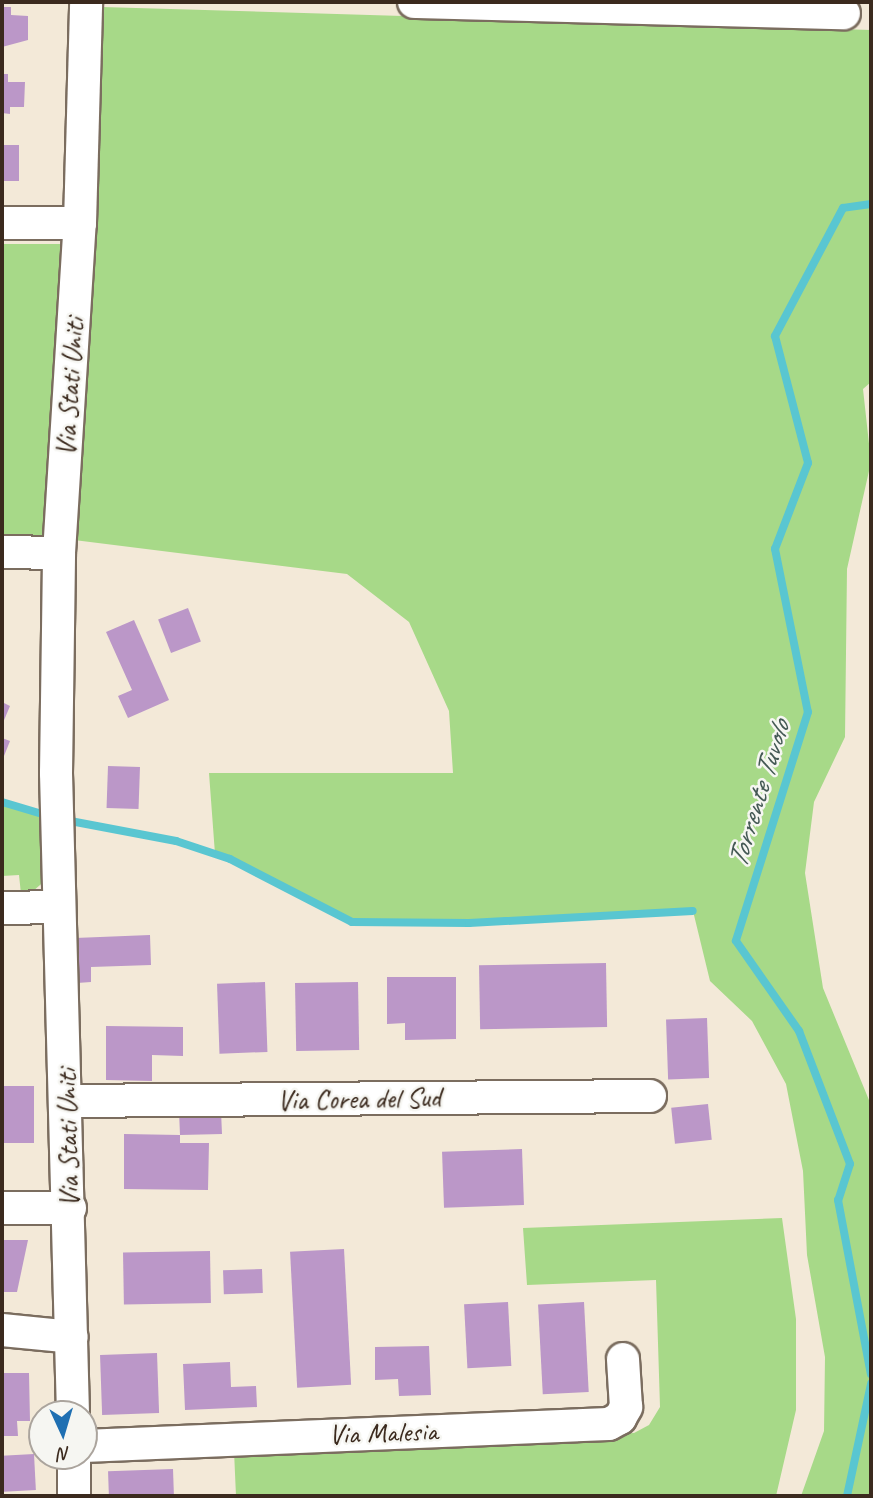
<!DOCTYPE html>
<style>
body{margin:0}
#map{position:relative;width:873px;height:1498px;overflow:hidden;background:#f3e9d8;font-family:Caveat,sans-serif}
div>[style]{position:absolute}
.green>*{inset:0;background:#a7d988}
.stream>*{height:8px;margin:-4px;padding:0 4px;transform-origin:4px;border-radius:4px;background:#59c6d1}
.building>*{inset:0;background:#bb97c8;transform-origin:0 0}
.roads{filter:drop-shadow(2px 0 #7b6d5f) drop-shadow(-2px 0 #7b6d5f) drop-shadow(0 2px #7b6d5f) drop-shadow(0 -2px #7b6d5f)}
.minor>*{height:32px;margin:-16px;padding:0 16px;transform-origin:16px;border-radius:16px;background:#fff}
span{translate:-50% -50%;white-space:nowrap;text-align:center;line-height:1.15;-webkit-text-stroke:5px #f6f6f2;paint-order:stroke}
.street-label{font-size:28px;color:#3b2a1e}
.water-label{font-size:30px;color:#445954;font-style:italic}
.frame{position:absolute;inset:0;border:4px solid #3b2a1e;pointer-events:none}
.north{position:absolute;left:28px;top:1400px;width:70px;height:70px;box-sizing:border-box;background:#f6f6f2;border:2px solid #aba49d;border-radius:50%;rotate:176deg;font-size:19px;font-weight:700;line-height:28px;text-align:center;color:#3b2a1e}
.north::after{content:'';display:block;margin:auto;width:24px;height:32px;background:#1f6fb2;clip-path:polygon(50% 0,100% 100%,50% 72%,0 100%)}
</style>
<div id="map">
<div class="green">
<i style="clip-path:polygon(102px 7px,871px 30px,871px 382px,863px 389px,871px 462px,847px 569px,845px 737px,814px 802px,805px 873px,823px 988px,871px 1105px,871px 1496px,801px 1496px,824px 1431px,825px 1357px,807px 1255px,803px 1171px,786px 1084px,752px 1021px,710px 981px,693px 911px,469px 923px,352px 922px,295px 890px,215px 854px,209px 773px,453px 773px,449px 711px,409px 622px,347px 574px,74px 540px,89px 322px)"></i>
<i style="clip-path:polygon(2px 244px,64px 244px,52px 540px,2px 544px)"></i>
<i style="clip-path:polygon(2px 802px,44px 815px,48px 878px,32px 892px,21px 894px,19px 875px,2px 876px)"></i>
<i style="clip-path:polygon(782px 1218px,796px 1319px,796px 1410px,776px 1496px,236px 1496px,234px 1451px,634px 1433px,649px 1425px,660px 1407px,656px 1280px,527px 1285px,523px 1228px)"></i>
</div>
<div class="stream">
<i style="left:871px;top:204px;width:28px;rotate:172deg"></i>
<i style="left:843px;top:208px;width:145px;rotate:118deg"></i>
<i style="left:775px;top:336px;width:131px;rotate:75.4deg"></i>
<i style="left:808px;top:463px;width:92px;rotate:111deg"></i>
<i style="left:775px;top:549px;width:166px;rotate:78.6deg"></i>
<i style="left:808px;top:712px;width:240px;rotate:107.5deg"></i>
<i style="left:736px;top:941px;width:110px;rotate:55deg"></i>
<i style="left:799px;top:1031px;width:142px;rotate:69deg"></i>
<i style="left:850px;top:1164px;width:38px;rotate:108deg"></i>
<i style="left:838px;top:1200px;width:177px;rotate:79.3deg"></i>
<i style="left:2px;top:802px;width:49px;rotate:16.6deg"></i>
<i style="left:65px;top:820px;width:113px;rotate:10.7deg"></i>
<i style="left:176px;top:841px;width:57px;rotate:18.4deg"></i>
<i style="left:230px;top:859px;width:137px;rotate:27.3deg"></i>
<i style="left:352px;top:922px;width:117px;rotate:0.5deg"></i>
<i style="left:469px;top:923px;width:224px;rotate:-3.1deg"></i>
<i style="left:847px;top:1496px;width:115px;rotate:-77.9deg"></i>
</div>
<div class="building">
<i style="clip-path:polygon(2px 7px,11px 7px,11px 15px,28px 16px,28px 40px,2px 47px)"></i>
<i style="clip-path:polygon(2px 74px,8px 74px,8px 82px,25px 82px,24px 107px,10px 107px,10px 114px,2px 113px)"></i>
<i style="left:2px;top:145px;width:17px;height:36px"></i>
<i style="left:188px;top:608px;width:36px;height:32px;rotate:69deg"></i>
<i style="clip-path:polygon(134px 620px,169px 700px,128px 718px,118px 696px,132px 690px,106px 632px)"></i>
<i style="clip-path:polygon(2px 702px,10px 706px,2px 725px)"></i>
<i style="clip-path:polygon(2px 738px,10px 741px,2px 761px)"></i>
<i style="left:108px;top:766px;width:32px;height:42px;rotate:2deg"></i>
<i style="clip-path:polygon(150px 935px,151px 965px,91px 967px,91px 982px,77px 983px,75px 938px)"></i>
<i style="left:606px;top:963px;width:64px;height:127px;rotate:89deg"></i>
<i style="clip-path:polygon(387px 977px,456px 977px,456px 1039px,405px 1040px,405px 1023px,387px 1024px)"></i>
<i style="left:265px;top:982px;width:70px;height:48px;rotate:88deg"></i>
<i style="left:358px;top:982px;width:68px;height:63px;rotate:89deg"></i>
<i style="left:707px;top:1018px;width:60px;height:41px;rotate:88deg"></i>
<i style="clip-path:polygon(106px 1026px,183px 1027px,183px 1056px,152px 1055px,152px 1081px,106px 1080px)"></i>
<i style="left:2px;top:1086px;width:32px;height:57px"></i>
<i style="left:708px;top:1104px;width:36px;height:37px;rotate:84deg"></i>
<i style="clip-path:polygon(179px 1111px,221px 1111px,222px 1134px,180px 1135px,180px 1143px,209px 1143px,208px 1190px,124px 1189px,124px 1134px,180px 1135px)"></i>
<i style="left:522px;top:1149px;width:56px;height:80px;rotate:88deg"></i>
<i style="clip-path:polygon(2px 1240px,28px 1240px,17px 1292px,2px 1292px)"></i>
<i style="left:344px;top:1249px;width:136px;height:54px;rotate:87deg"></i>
<i style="left:210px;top:1251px;width:52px;height:87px;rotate:89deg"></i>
<i style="left:262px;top:1269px;width:24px;height:39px;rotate:88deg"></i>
<i style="left:508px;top:1302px;width:64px;height:44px;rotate:87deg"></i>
<i style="left:584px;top:1302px;width:90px;height:46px;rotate:87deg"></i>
<i style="clip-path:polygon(429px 1346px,431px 1395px,399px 1396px,398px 1379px,375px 1380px,375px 1347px)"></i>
<i style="left:157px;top:1353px;width:60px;height:57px;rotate:88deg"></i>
<i style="clip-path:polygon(230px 1362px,231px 1387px,256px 1386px,257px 1407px,185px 1410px,183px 1364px)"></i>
<i style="clip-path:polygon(2px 1373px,29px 1373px,30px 1421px,17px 1421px,18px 1436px,2px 1436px)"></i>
<i style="left:34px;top:1454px;width:36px;height:32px;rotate:87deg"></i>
<i style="left:173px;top:1469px;width:27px;height:65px;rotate:88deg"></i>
</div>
<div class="roads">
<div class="minor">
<i style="left:414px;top:2px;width:430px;rotate:1.5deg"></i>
<i style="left:2px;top:223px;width:78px"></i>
<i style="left:2px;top:552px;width:57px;rotate:1deg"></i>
<i style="left:2px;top:908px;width:57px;rotate:-1deg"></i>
<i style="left:68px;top:1101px;width:582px;rotate:-0.49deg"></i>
<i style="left:2px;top:1208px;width:68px"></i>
<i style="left:2px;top:1330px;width:70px;rotate:5.7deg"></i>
<i style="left:73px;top:1414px;width:641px;rotate:-91.52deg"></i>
<i style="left:56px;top:773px;width:220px;rotate:-89.2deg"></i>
<i style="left:59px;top:553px;width:331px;rotate:-86.4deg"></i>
<i style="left:80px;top:223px;width:221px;rotate:-88.4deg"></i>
<i style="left:84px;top:1446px;width:525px;rotate:-2.4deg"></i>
<i style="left:609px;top:1424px;width:13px;rotate:-29deg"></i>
<i style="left:620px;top:1418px;width:13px;rotate:-61deg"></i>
<i style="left:626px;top:1407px;width:48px;rotate:-93.6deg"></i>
<i style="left:74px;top:1456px;width:40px;rotate:90deg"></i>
</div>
</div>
<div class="street-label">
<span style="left:70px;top:387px;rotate:-86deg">Via Stati Uniti</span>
<span style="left:359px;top:1099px;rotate:-1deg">Via Corea del Sud</span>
<span style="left:68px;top:1138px;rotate:-91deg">Via Stati Uniti</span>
<span style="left:383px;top:1433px;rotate:-2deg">Via Malesia</span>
</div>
<div class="water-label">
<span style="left:758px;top:794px;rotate:-73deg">Torrente Tuvolo</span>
</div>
<div class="frame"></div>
<div class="north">N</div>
</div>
